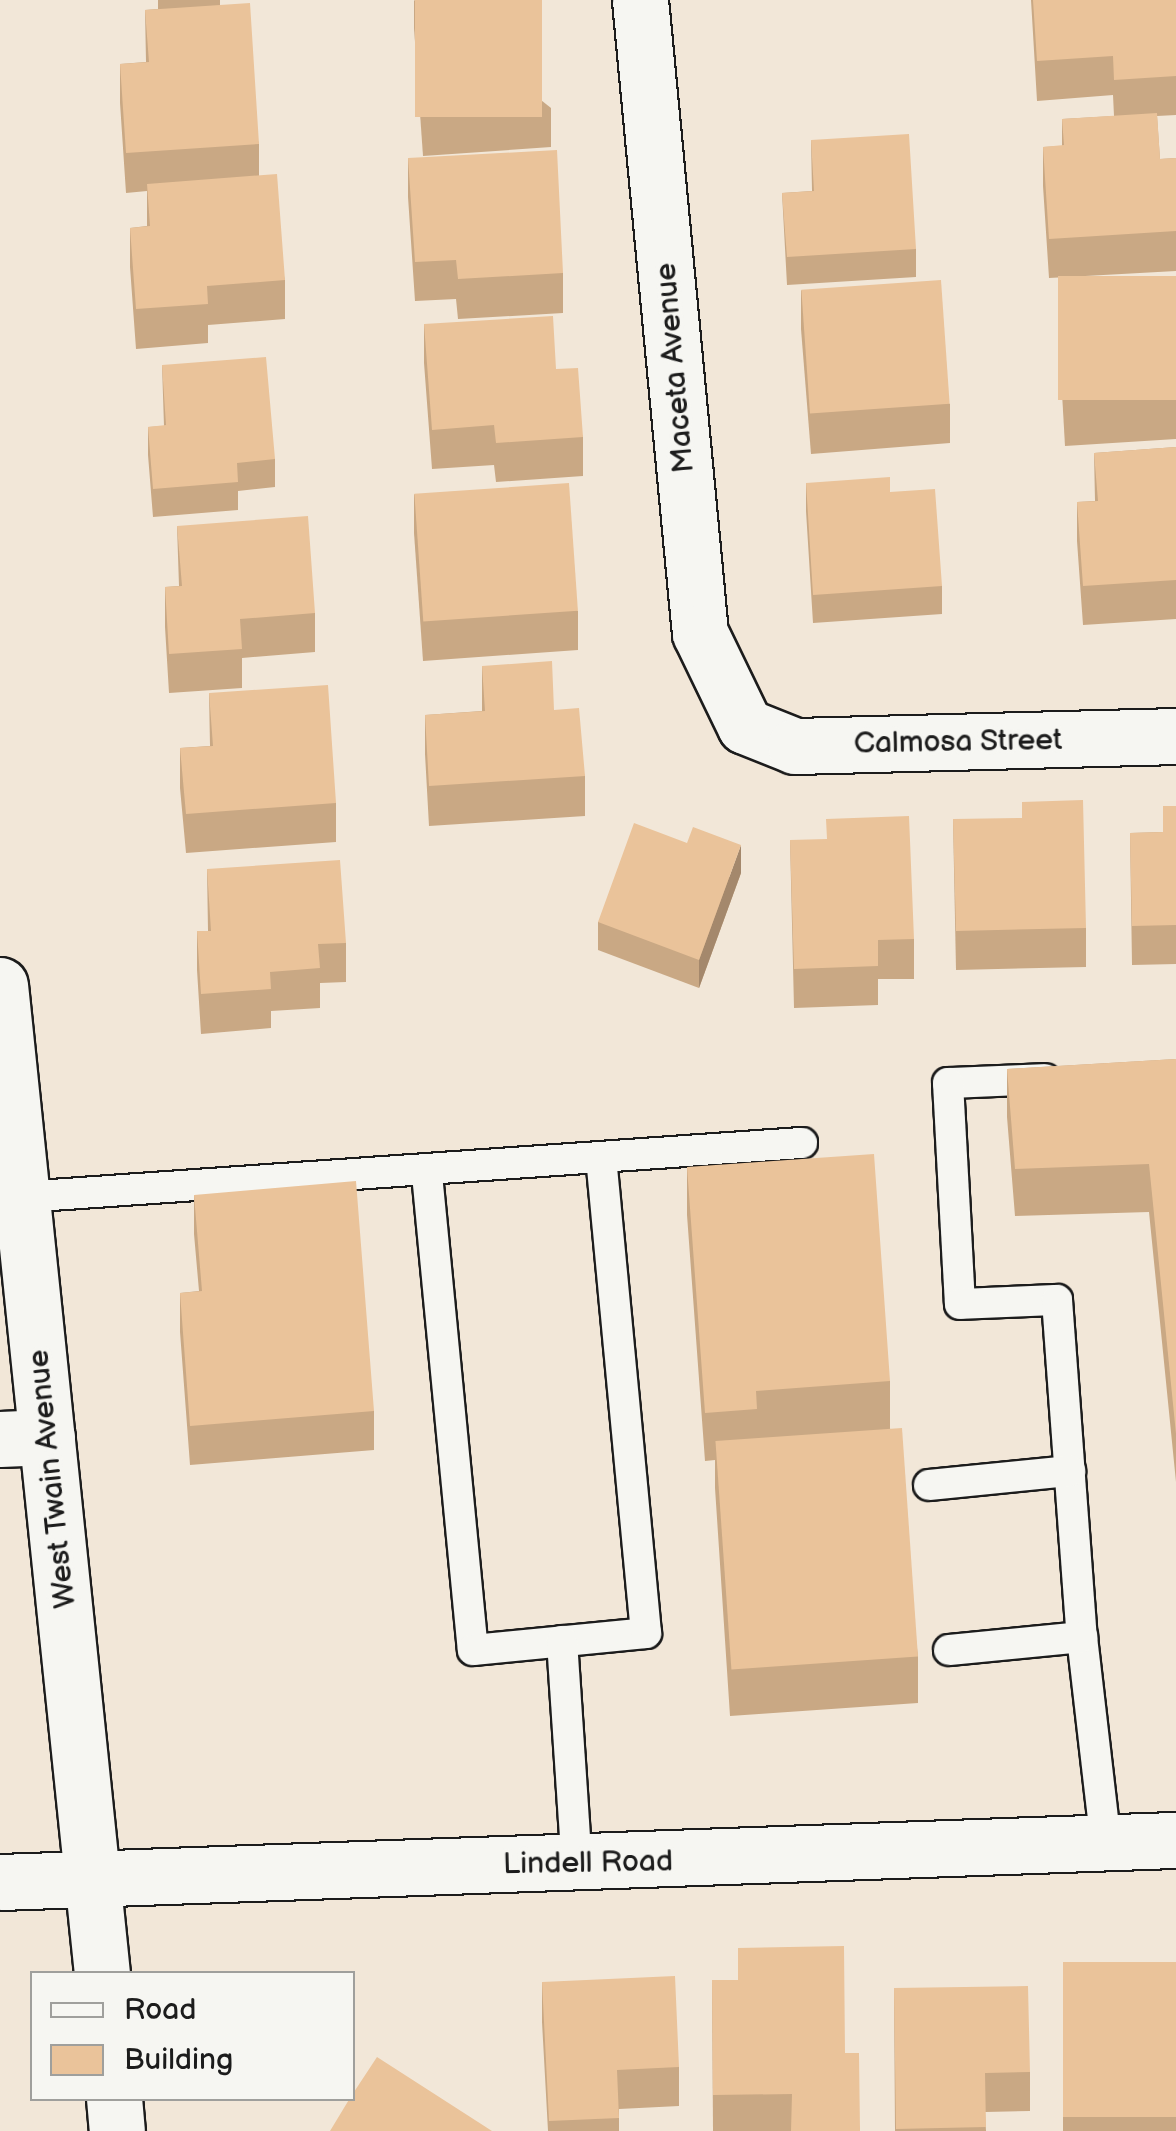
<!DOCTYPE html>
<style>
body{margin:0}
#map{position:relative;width:1176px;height:2131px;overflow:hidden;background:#f2e7d8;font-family:"Balsamiq Sans",sans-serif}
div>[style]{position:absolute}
.roads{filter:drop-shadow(2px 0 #1c1c1c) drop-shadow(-2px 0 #1c1c1c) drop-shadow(0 2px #1c1c1c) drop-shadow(0 -2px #1c1c1c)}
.service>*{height:30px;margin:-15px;padding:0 15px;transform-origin:15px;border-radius:15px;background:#f6f6f2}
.minor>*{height:55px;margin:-27.5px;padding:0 27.5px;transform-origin:27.5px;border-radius:27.5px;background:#f6f6f2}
.tertiary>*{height:55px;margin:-27.5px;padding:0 27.5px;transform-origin:27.5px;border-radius:27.5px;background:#f6f6f2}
.wall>*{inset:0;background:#c9a884;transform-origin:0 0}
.shaded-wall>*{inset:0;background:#a4886c}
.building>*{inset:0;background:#eac39a;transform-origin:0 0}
span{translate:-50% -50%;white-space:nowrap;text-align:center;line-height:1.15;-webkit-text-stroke:8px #f6f6f2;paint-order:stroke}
.street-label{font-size:30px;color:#1c1c1c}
.legend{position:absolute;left:30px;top:1971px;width:325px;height:130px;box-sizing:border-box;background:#f6f6f2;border:2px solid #9f9f9c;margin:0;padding:12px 18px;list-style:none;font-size:30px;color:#1c1c1c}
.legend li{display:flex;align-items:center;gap:20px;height:50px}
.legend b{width:50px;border:2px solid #9f9f9c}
</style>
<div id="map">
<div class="roads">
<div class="service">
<i style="left:1045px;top:1079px;width:97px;rotate:177.6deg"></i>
<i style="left:948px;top:1083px;width:221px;rotate:86.9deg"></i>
<i style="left:960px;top:1304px;width:97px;rotate:-2.4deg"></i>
<i style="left:1057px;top:1300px;width:338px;rotate:85.8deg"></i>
<i style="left:1082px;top:1637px;width:207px;rotate:83.4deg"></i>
<i style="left:427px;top:1174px;width:478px;rotate:84.5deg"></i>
<i style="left:473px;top:1650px;width:174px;rotate:-5.6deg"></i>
<i style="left:646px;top:1633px;width:474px;rotate:-95.4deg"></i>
<i style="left:23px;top:1197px;width:781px;rotate:-3.97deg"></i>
<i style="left:929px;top:1485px;width:142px;rotate:-5.7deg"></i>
<i style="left:562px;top:1641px;width:225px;rotate:86.2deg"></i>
<i style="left:949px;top:1650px;width:134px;rotate:-5.6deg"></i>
</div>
<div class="minor">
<i style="left:640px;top:0;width:636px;rotate:84.59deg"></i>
<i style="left:700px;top:633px;width:103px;rotate:64.2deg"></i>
<i style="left:745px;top:726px;width:54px;rotate:21.8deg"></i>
<i style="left:795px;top:746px;width:381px;rotate:-1.5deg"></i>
<i style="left:0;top:1439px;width:47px;rotate:-2.4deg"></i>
</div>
<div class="tertiary">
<i style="left:0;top:985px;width:994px;rotate:84.11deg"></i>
<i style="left:0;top:1882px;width:1177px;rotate:-2.05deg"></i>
<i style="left:114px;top:2098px;width:33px;rotate:85deg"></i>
</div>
</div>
<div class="wall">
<i style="clip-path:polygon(158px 0,220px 0,220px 5px,259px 144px,259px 176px,285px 280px,285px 319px,208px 325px,208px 343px,136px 349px,130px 267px,130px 228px,147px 226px,147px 191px,126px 193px,120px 103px,120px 64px,146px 62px,145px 10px,158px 9px)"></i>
<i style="clip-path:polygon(414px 0,551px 108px,551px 147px,423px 156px,414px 28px)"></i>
<i style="clip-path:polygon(1031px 0,1176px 0,1176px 115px,1157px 116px,1160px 159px,1176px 158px,1176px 271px,1049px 278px,1043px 186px,1043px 147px,1062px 146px,1062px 119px,1114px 116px,1113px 95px,1037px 101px)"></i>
<i style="clip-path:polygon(811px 140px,916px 249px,916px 277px,787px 285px,782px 193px,812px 191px)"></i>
<i style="clip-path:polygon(408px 158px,563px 273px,563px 313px,458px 319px,456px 299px,415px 301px,408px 197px)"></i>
<i style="clip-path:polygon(1176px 276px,1176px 439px,1065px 446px,1058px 322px,1058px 282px)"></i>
<i style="clip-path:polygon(801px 290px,950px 404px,950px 443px,811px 454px,801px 329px)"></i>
<i style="clip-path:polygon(424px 324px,556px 369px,583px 437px,583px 476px,496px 482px,494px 465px,432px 469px,424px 363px)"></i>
<i style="clip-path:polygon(162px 365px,275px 459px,275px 487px,238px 491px,238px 510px,153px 517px,148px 455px,148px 427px,164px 426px)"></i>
<i style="clip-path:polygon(1176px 447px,1176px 619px,1083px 625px,1077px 541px,1077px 502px,1095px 501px,1094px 453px)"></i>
<i style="clip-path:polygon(806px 483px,890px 492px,942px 586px,942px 614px,813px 623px,806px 511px)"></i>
<i style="clip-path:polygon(414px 494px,578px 611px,578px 650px,423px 661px,414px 533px)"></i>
<i style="clip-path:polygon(177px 526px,315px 613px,315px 652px,242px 658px,242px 688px,169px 693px,165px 627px,165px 587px,179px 586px)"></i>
<i style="clip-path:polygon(482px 666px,554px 710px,585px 776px,585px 816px,429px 826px,425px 754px,425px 715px,482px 711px)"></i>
<i style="clip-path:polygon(209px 693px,336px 803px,336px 842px,186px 853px,180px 788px,180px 748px,210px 746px)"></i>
<i style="clip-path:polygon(1176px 806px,1176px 964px,1132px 965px,1130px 833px,1163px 832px)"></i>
<i style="clip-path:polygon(953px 819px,1086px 928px,1086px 967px,956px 970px)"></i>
<i style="clip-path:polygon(790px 840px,914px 939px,914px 979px,878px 979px,878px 1005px,794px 1008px)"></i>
<i style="clip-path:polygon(207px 869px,346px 943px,346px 982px,320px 983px,320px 1008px,271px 1011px,271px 1028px,201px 1034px,197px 970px,197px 931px,208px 931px)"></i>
<i style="clip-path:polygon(741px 873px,699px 988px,598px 950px,598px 922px)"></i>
<i style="clip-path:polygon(1176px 1059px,1176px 1482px,1149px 1212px,1015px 1216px,1007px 1117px,1007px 1069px)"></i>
<i style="clip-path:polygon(687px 1167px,890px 1381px,890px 1428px,918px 1656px,918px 1703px,730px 1716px,715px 1488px,715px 1460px,705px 1461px,687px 1215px)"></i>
<i style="clip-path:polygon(194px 1195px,374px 1411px,374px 1450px,190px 1465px,180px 1332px,180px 1293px,199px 1291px,194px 1234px)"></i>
<i style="left:1176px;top:1962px;width:169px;height:113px;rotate:90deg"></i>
<i style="clip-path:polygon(712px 1980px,845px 2053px,860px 2131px,713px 2131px)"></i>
<i style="clip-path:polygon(542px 1982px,679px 2067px,679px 2106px,619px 2109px,619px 2131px,548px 2131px,542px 2022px)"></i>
<i style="clip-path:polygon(894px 1988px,1030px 2072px,1030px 2111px,985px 2112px,986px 2131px,895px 2131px)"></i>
</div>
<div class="shaded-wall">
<i style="clip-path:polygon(741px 845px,741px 873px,699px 988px,699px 960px)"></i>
</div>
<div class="building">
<i style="left:415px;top:0;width:127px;height:117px"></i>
<i style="clip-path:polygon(1033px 0,1176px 0,1176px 76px,1114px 80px,1113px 56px,1037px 61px)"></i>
<i style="clip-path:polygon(250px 3px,259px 144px,126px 153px,120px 64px,149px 62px,145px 10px)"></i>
<i style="clip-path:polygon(1157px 113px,1160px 159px,1176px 158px,1176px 231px,1049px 239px,1043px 147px,1064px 145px,1062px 119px)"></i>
<i style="clip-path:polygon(909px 134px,916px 249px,787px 257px,782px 193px,814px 191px,811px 140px)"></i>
<i style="clip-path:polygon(557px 150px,563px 273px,458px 279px,456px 260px,415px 262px,408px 158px)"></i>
<i style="clip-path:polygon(277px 174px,285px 280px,207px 286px,208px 304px,136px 309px,130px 228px,150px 226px,147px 184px)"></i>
<i style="left:1176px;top:276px;width:124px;height:118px;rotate:90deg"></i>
<i style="left:941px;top:280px;width:124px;height:140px;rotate:86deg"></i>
<i style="clip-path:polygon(553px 316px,556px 369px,578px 368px,583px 437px,496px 443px,494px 425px,432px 430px,424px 324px)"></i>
<i style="clip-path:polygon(266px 357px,275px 459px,237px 463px,238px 482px,153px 489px,148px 427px,166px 425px,162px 365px)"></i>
<i style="clip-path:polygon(1176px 447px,1176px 580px,1083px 586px,1077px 502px,1098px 501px,1094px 453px)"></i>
<i style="clip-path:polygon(890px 477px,890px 492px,935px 489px,942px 586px,813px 595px,806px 483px)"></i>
<i style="left:569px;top:483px;width:128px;height:155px;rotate:86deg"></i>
<i style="clip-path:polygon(308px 516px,315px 613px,240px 619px,242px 649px,169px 654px,165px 587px,182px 586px,177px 526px)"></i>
<i style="clip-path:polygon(552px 661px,554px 710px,579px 708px,585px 776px,429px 786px,425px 715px,485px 711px,482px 666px)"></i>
<i style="clip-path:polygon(328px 685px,336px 803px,186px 814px,180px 748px,213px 746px,209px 693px)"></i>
<i style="clip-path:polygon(1083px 800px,1086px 928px,956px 931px,953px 819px,1022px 818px,1022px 802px)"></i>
<i style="clip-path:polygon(1163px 806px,1176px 806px,1176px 925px,1132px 926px,1130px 833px,1163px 832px)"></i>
<i style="clip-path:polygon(909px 816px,914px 939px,878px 940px,878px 966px,794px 969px,790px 840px,827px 839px,826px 819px)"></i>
<i style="clip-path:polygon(634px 823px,687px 843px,693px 827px,741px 845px,699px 960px,598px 922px)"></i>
<i style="clip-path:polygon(340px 860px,346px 943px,318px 944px,320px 968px,270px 972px,271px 989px,201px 994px,197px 931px,211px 931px,207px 869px)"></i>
<i style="clip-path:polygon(1176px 1059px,1176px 1434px,1149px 1164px,1015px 1169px,1007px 1069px)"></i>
<i style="clip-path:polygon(874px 1154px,890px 1381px,756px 1391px,757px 1409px,705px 1413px,687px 1167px)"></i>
<i style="clip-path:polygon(356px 1181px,374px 1411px,190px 1426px,180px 1293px,202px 1291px,194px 1195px)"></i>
<i style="left:902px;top:1428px;width:229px;height:187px;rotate:86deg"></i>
<i style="clip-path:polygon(844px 1946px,845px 2053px,859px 2053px,860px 2131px,791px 2131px,792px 2094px,713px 2095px,712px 1980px,738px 1980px,738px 1948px)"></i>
<i style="left:1176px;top:1962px;width:155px;height:113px;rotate:90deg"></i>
<i style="clip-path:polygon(675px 1976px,679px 2067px,617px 2070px,619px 2118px,549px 2121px,542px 1982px)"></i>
<i style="clip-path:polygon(1028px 1986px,1030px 2072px,985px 2073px,986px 2127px,896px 2129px,894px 1988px)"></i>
<i style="clip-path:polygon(377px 2057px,492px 2131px,330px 2131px,350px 2098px,352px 2098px,352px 2095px)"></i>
</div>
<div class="street-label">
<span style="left:675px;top:368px;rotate:-95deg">Maceta Avenue</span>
<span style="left:958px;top:742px;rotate:-1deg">Calmosa Street</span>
<span style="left:52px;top:1479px;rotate:-96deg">West Twain Avenue</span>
<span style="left:588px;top:1863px;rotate:-1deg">Lindell Road</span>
</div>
<ul class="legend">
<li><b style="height:12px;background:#f6f6f2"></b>Road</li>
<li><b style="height:28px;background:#eac39a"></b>Building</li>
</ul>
</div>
